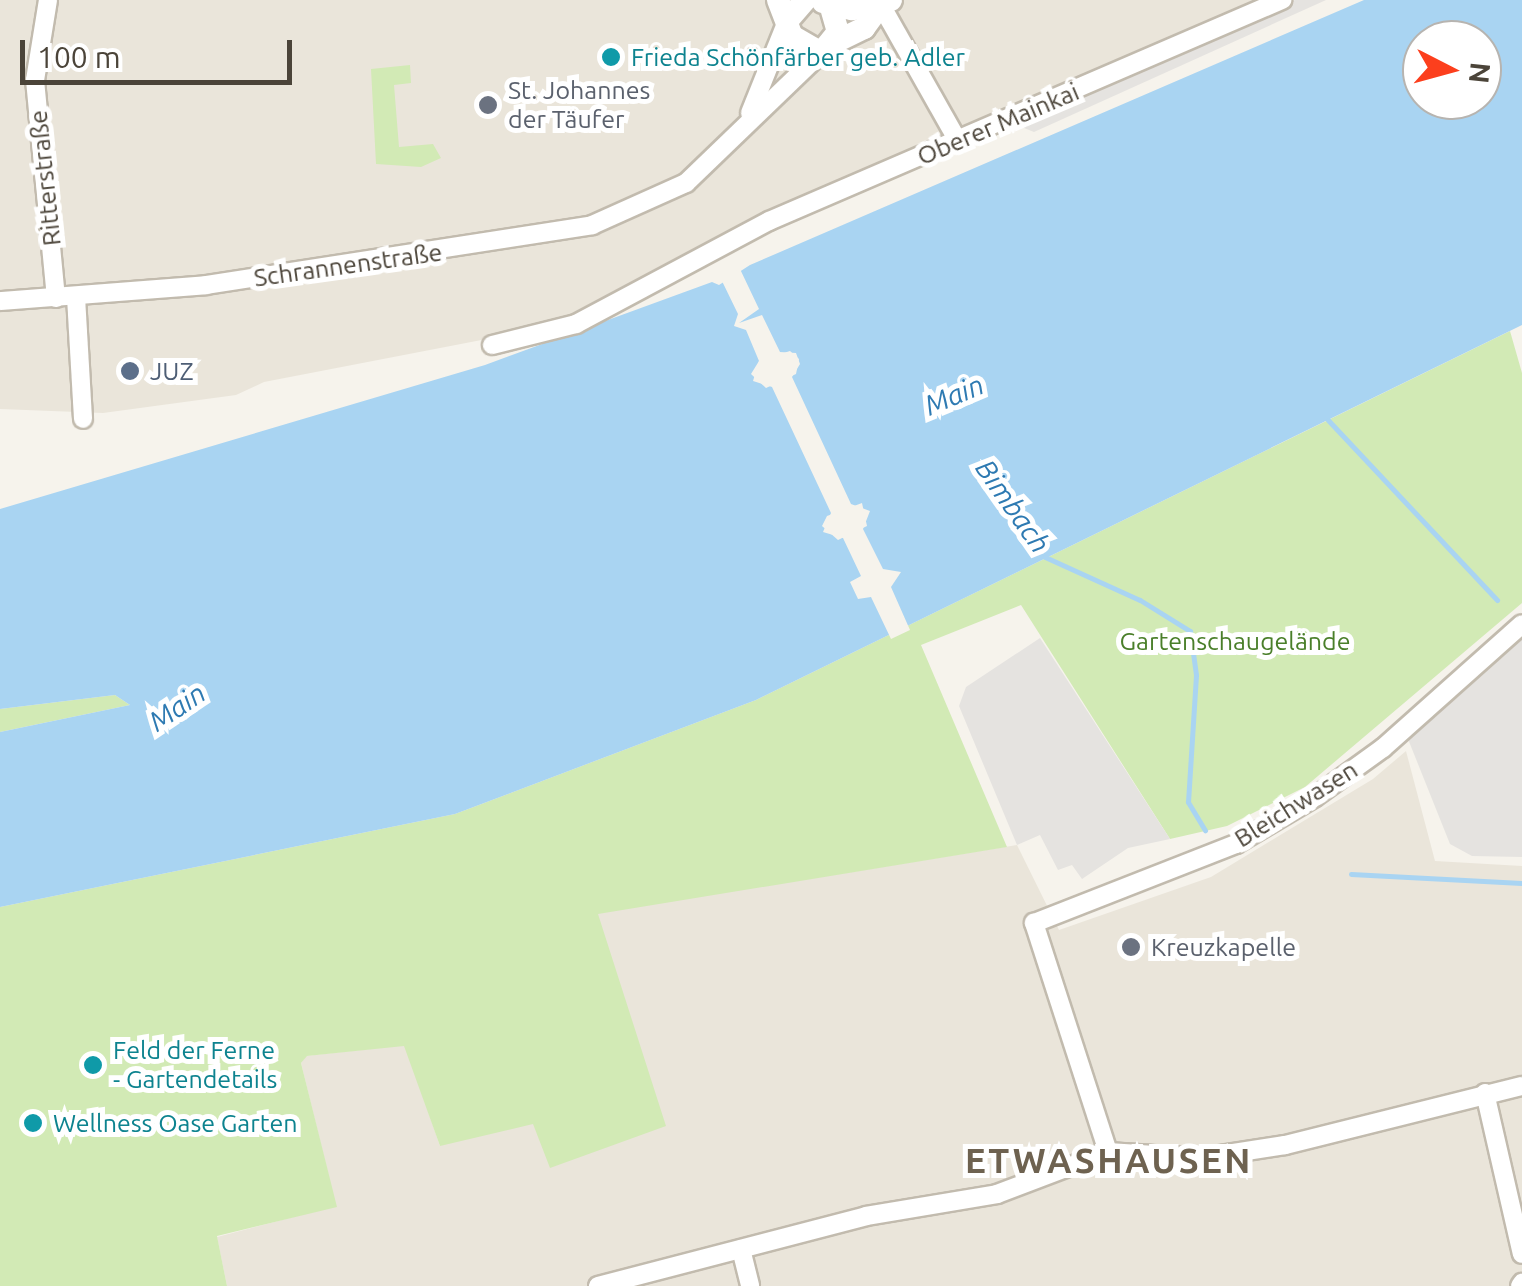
<!DOCTYPE html>
<meta charset="utf-8">
<style>
body{margin:0}
#map{position:relative;width:1522px;height:1286px;overflow:hidden;background:#f6f3ec;font-family:Ubuntu,sans-serif}
div>[style]{position:absolute}
.residential>*{inset:0;background:#eae5da}
.green>*{inset:0;background:#d2eab5}
.parking>*{inset:0;background:#e5e3e0}
.water>*{inset:0;background:#a9d4f2}
.pier>*{inset:0;background:#f6f3ec}
.stream>*{height:5px;margin:-2.5px;padding:0 2.5px;transform-origin:2.5px;border-radius:2.5px;background:#a9d4f2}
.roads{filter:drop-shadow(2px 0 #c2bbae) drop-shadow(-2px 0 #c2bbae) drop-shadow(0 2px #c2bbae) drop-shadow(0 -2px #c2bbae)}
.minor>*{height:18px;margin:-9px;padding:0 9px;transform-origin:9px;border-radius:9px;background:#fff}
.tertiary>*{height:22px;margin:-11px;padding:0 11px;transform-origin:11px;border-radius:11px;background:#fff}
.dots>*{width:28px;height:28px;translate:-50% -50%;box-sizing:border-box;border:5px solid #fff;border-radius:50%}
span{translate:-50% -50%;white-space:nowrap;text-align:center;line-height:1.15;-webkit-text-stroke:10px #fff;paint-order:stroke}
.culture-label{font-size:25px;color:#0d838f}
.left{translate:0 -50%;text-align:left}
.worship-label{font-size:25px;color:#5b616d}
.street-label{font-size:25px;color:#4b4439}
.service-label{font-size:25px;color:#4e5e75}
.park-label{font-size:25px;color:#4a7f2a}
.water-label{font-size:28px;color:#2e7ab2;font-style:italic}
.district-label{font-size:35px;color:#6e6250;font-weight:700;letter-spacing:2.5px}
.north{position:absolute;left:1402px;top:20px;width:100px;height:100px;box-sizing:border-box;background:#fff;border:2px solid #b7b4b0;border-radius:50%;rotate:96deg;font-size:28px;font-weight:700;line-height:40px;text-align:center;color:#4b4439}
.north::after{content:'';display:block;margin:auto;width:35px;height:45px;background:#fc3f1d;clip-path:polygon(50% 0,100% 100%,50% 72%,0 100%)}
.scale{position:absolute;left:20px;top:40px;width:272px;height:45px;box-sizing:border-box;border:5px solid #4b4439;border-top:0;padding-left:12px;font-size:30px;line-height:35px;white-space:nowrap;color:#4b4439;-webkit-text-stroke:8px #fff;paint-order:stroke}
</style>
<div id="map">
<div class="residential">
<i style="clip-path:polygon(0 0,1261px 0,733px 229px,544px 328px,264px 382px,236px 395px,103px 413px,0 409px)"></i>
<i style="clip-path:polygon(1406px 751px,1435px 861px,1522px 866px,1522px 1286px,227px 1286px,217px 1237px,336px 1206px,301px 1063px,306px 1056px,405px 1045px,440px 1146px,598px 913px,1017px 845px,1059px 930px,1211px 877px,1373px 779px)"></i>
</div>
<div class="green">
<i style="clip-path:polygon(410px 65px,411px 83px,394px 85px,399px 147px,433px 144px,441px 158px,421px 167px,376px 164px,371px 69px)"></i>
<i style="clip-path:polygon(1510px 331px,1522px 373px,1522px 603px,1305px 787px,1227px 826px,1170px 839px,1021px 605px,921px 645px,1007px 847px,598px 914px,666px 1126px,550px 1168px,533px 1124px,440px 1146px,404px 1046px,307px 1056px,301px 1063px,337px 1207px,217px 1236px,227px 1286px,0 1286px,0 907px,455px 814px,756px 700px)"></i>
<i style="clip-path:polygon(115px 695px,130px 705px,0 732px,0 709px)"></i>
</div>
<div class="parking">
<i style="clip-path:polygon(1295px 0,1326px 0,1034px 132px,1014px 124px)"></i>
<i style="clip-path:polygon(1522px 636px,1522px 857px,1472px 856px,1450px 844px,1408px 739px)"></i>
<i style="clip-path:polygon(1040px 638px,1170px 839px,1128px 848px,1082px 879px,1072px 865px,1058px 870px,1040px 835px,1017px 845px,959px 706px,966px 687px)"></i>
</div>
<div class="water">
<i style="clip-path:polygon(evenodd,1364px 0,1522px 0,1522px 325px,756px 700px,455px 814px,0 907px,0 732px,130px 705px,115px 695px,0 709px,0 509px,485px 365px,712px 282px,719px 285px,750px 265px,1364px 0,1422px 40px,1482px 40px,1482px 100px,1422px 100px,1422px 40px,1364px 0,790px 351px,799px 359px,796px 374px,766px 388px,751px 374px,759px 361px,790px 351px,1364px 0,862px 503px,867px 526px,838px 540px,822px 526px,827px 516px,862px 503px)"></i>
</div>
<div class="pier">
<i style="clip-path:polygon(740px 269px,759px 309px,739px 323px,762px 315px,780px 352px,796px 353px,800px 364px,792px 377px,851px 504px,870px 511px,863px 529px,883px 569px,901px 572px,891px 587px,910px 630px,891px 639px,871px 597px,858px 599px,850px 582px,861px 576px,843px 538px,823px 532px,831px 513px,772px 387px,753px 381px,759px 361px,746px 330px,734px 326px,738px 314px,721px 279px)"></i>
</div>
<div class="stream">
<i style="left:1328px;top:420px;width:247px;rotate:46.8deg"></i>
<i style="left:1045px;top:557px;width:104px;rotate:24.4deg"></i>
<i style="left:1140px;top:600px;width:59px;rotate:31.8deg"></i>
<i style="left:1190px;top:631px;width:44px;rotate:82.2deg"></i>
<i style="left:1196px;top:675px;width:127px;rotate:93.6deg"></i>
<i style="left:1188px;top:802px;width:33px;rotate:59deg"></i>
<i style="left:1351px;top:874px;width:171px;rotate:3deg"></i>
</div>
<div class="roads">
<div class="minor">
<i style="left:48px;top:0;width:81px;rotate:99.2deg"></i>
<i style="left:35px;top:80px;width:219px;rotate:84.5deg"></i>
<i style="left:881px;top:5px;width:156px;rotate:60.5deg"></i>
<i style="left:750px;top:113px;width:99px;rotate:-68.1deg"></i>
<i style="left:76px;top:297px;width:122px;rotate:86.7deg"></i>
<i style="left:0;top:301px;width:207px;rotate:-4.4deg"></i>
<i style="left:206px;top:285px;width:391px;rotate:-8.8deg"></i>
<i style="left:592px;top:225px;width:103px;rotate:-24.1deg"></i>
<i style="left:686px;top:183px;width:187px;rotate:-43.9deg"></i>
<i style="left:492px;top:345px;width:87px;rotate:-14deg"></i>
<i style="left:576px;top:324px;width:219px;rotate:-28.1deg"></i>
<i style="left:769px;top:221px;width:559px;rotate:-23.31deg"></i>
<i style="left:1485px;top:1093px;width:165px;rotate:77.1deg"></i>
<i style="left:1108px;top:1152px;width:241px;rotate:-107.9deg"></i>
<i style="left:1034px;top:923px;width:217px;rotate:-21.4deg"></i>
<i style="left:1236px;top:844px;width:92px;rotate:-30.7deg"></i>
<i style="left:1315px;top:797px;width:84px;rotate:-35.8deg"></i>
<i style="left:1383px;top:748px;width:186px;rotate:-41.7deg"></i>
<i style="left:741px;top:1249px;width:38px;rotate:76deg"></i>
<i style="left:598px;top:1286px;width:277px;rotate:-14.6deg"></i>
<i style="left:866px;top:1216px;width:133px;rotate:-9.5deg"></i>
<i style="left:997px;top:1194px;width:119px;rotate:-20.7deg"></i>
<i style="left:1108px;top:1152px;width:93px;rotate:3.7deg"></i>
<i style="left:1201px;top:1158px;width:85px;rotate:-8.8deg"></i>
<i style="left:1285px;top:1145px;width:244px;rotate:-14deg"></i>
<i style="left:1520px;top:1286px;width:4px;rotate:-56deg"></i>
</div>
<div class="tertiary">
<i style="left:778px;top:0;width:39px;rotate:69deg"></i>
<i style="left:792px;top:36px;width:34px;rotate:30deg"></i>
<i style="left:821px;top:53px;width:27px;rotate:-51deg"></i>
<i style="left:838px;top:32px;width:26px;rotate:-106deg"></i>
<i style="left:823px;top:2px;width:30px;rotate:14deg"></i>
<i style="left:852px;top:9px;width:40px;rotate:-13deg"></i>
<i style="left:787px;top:21px;width:28px;rotate:-49deg"></i>
<i style="left:831px;top:44px;width:37px;rotate:-26deg"></i>
<i style="left:864px;top:28px;width:29px;rotate:-54deg"></i>
</div>
</div>
<div class="dots">
<i style="left:611px;top:57px;background:#0f9aa8"></i>
<i style="left:488px;top:105px;background:#6b7280"></i>
<i style="left:130px;top:371px;background:#5c6f8a"></i>
<i style="left:1131px;top:947px;background:#6b7280"></i>
<i style="left:93px;top:1065px;background:#0f9aa8"></i>
<i style="left:33px;top:1123px;background:#0f9aa8"></i>
</div>
<div class="culture-label">
<span class="left" style="left:631px;top:57px">Frieda Schönfärber geb. Adler</span>
<span class="left" style="left:113px;top:1065px">Feld der Ferne<br>- Gartendetails</span>
<span class="left" style="left:53px;top:1123px">Wellness Oase Garten</span>
</div>
<div class="worship-label">
<span class="left" style="left:508px;top:105px">St. Johannes<br>der Täufer</span>
<span class="left" style="left:1151px;top:947px">Kreuzkapelle</span>
</div>
<div class="street-label">
<span style="left:998px;top:124px;rotate:-23deg">Oberer Mainkai</span>
<span style="left:45px;top:178px;rotate:-96deg">Ritterstraße</span>
<span style="left:348px;top:265px;rotate:-8deg">Schrannenstraße</span>
<span style="left:1296px;top:804px;rotate:-32deg">Bleichwasen</span>
</div>
<div class="service-label">
<span class="left" style="left:150px;top:371px">JUZ</span>
</div>
<div class="park-label">
<span style="left:1235px;top:641px">Gartenschaugelände</span>
</div>
<div class="water-label">
<span style="left:954px;top:395px;rotate:-23deg">Main</span>
<span style="left:1013px;top:506px;rotate:55deg">Bimbach</span>
<span style="left:177px;top:707px;rotate:-34deg">Main</span>
</div>
<div class="district-label">
<span style="left:1109px;top:1160px">ETWASHAUSEN</span>
</div>
<div class="north">N</div>
<div class="scale">100 m</div>
</div>
